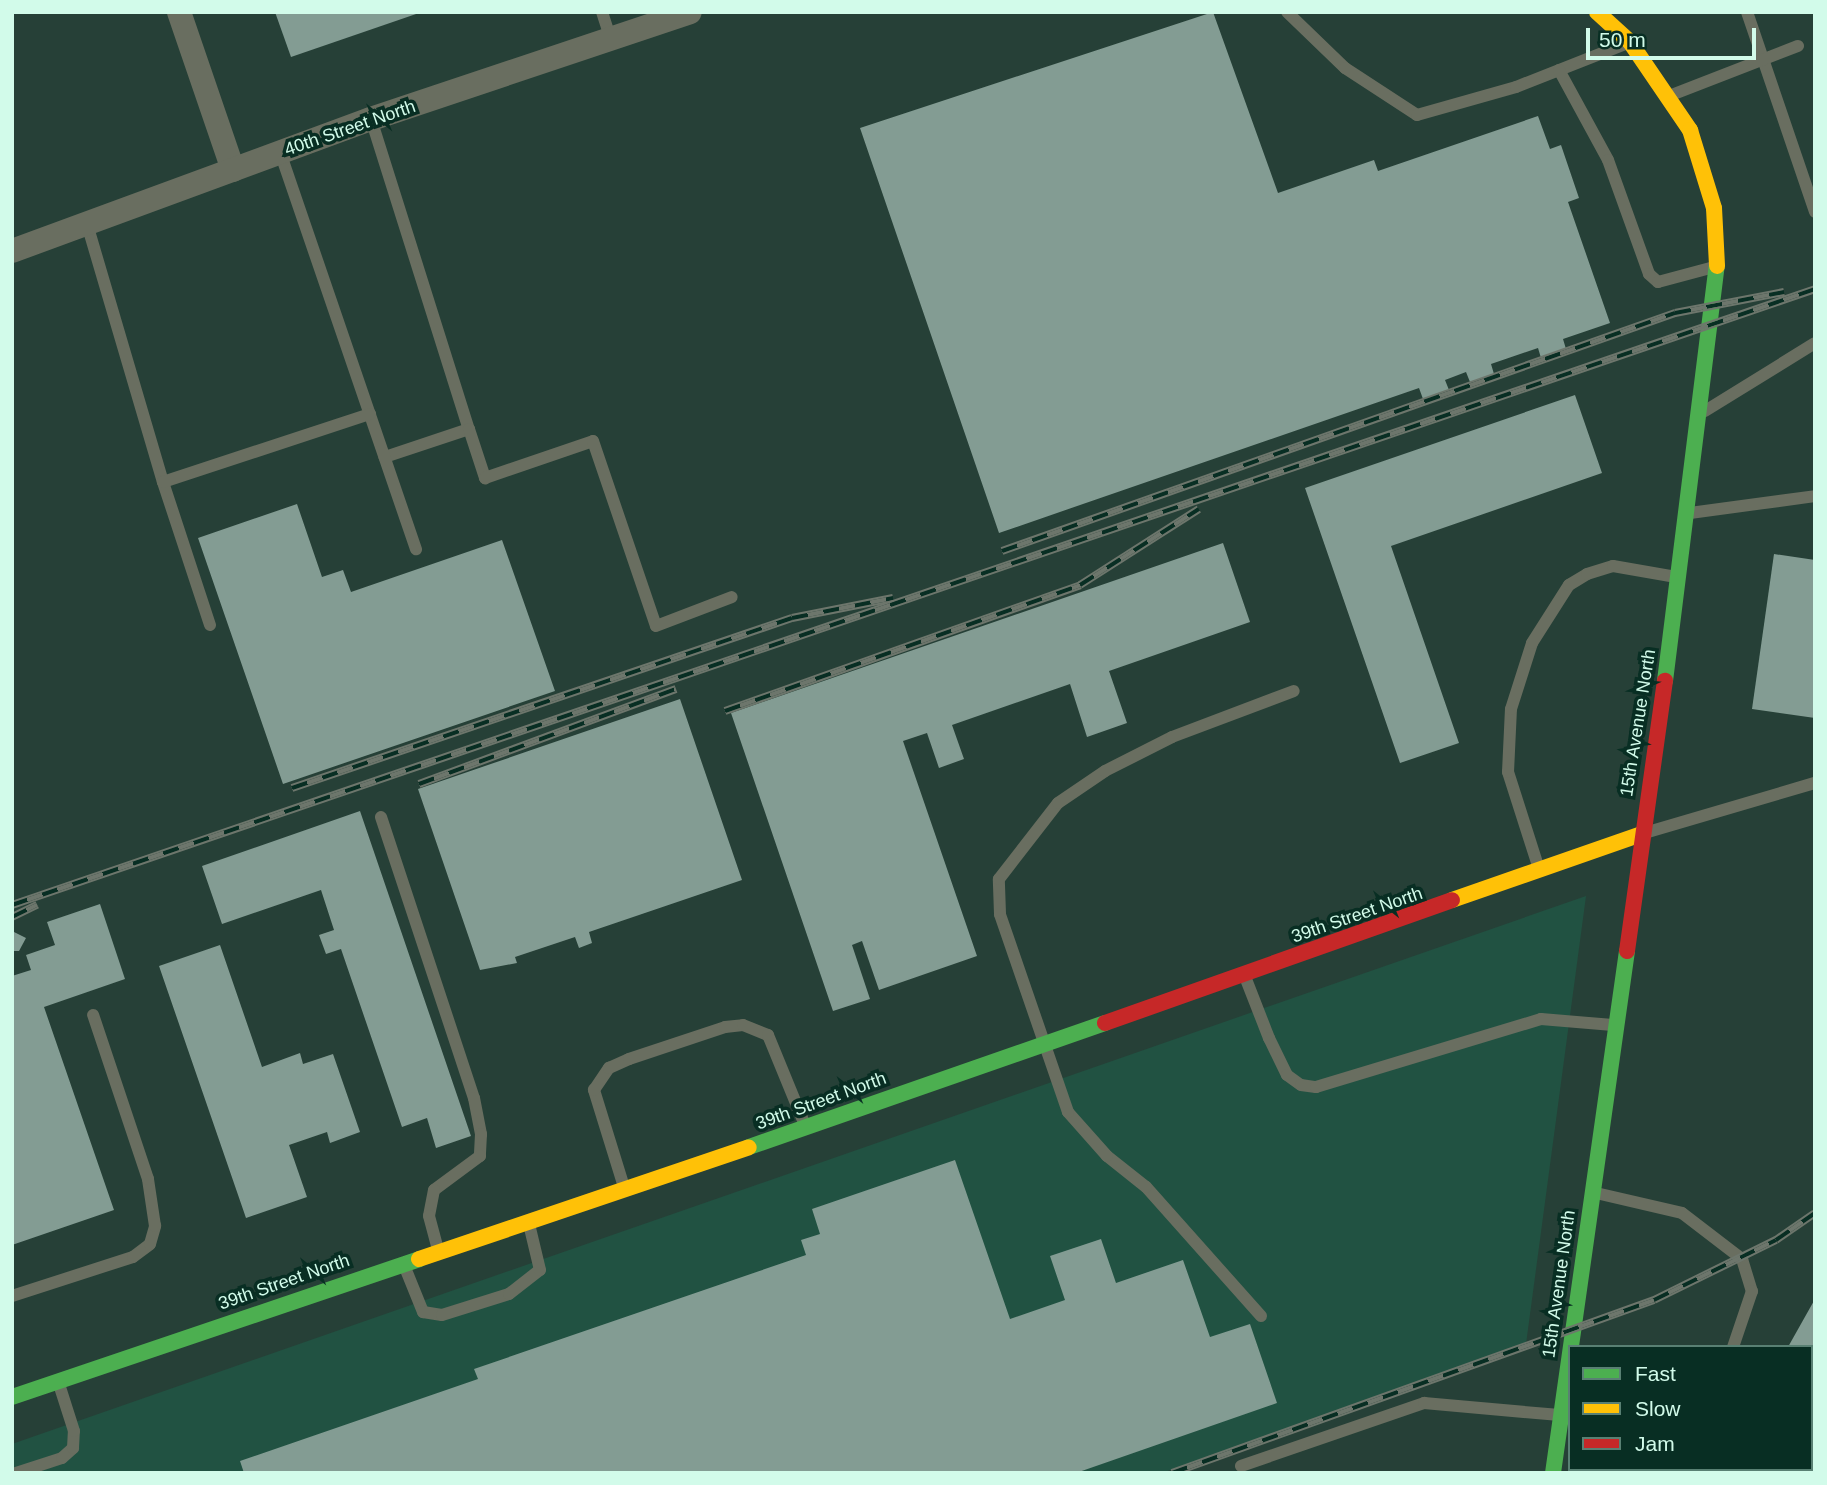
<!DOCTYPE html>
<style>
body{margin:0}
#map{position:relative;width:1827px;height:1485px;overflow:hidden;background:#264037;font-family:Helvetica,sans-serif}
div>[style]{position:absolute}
.built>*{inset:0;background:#215242}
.building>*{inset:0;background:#839c93}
.lane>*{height:12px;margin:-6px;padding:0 6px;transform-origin:6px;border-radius:6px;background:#696e60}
.street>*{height:24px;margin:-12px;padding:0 12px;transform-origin:12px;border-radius:12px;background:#696e60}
.fast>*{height:16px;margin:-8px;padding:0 8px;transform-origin:8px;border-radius:8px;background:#4caf50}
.slow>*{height:16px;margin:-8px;padding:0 8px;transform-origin:8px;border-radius:8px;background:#ffc107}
.jam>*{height:16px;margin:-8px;padding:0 8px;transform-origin:8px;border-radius:8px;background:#c62828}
.rail>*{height:8px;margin-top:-4px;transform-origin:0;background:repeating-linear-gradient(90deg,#082e23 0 16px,#6d766c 0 32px);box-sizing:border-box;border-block:2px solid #6d766c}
span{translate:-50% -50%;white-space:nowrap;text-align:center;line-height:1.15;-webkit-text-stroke:7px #082e23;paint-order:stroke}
.street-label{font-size:18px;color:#d2fbea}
.frame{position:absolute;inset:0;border:14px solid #d2fbea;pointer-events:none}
.legend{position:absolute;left:1568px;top:1345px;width:245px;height:126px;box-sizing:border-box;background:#082e23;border:2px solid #598073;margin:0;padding:9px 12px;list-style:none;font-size:21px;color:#d2fbea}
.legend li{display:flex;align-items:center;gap:14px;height:35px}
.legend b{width:35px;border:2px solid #598073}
.scale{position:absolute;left:1586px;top:28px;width:170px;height:32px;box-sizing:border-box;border:4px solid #d2fbea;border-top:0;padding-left:9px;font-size:21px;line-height:24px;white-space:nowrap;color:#d2fbea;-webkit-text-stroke:5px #082e23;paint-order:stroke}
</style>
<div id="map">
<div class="built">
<i style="clip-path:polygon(1586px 896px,1526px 1344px,1162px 1473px,12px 1473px,12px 1444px)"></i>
</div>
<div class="building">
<i style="clip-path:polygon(275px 12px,418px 12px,419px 13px,291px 57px)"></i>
<i style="clip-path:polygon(1213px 12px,1278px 193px,1374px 160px,1378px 171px,1538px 116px,1550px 149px,1561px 145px,1579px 198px,1568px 202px,1610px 323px,1563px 339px,1566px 349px,1541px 358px,1538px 348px,1491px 364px,1494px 374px,1470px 382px,1466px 372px,1445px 380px,1449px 390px,1423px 399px,1419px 388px,999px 533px,860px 128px)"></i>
<i style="clip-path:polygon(1575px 395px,1602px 473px,1391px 546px,1459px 743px,1400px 763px,1305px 488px)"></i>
<i style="clip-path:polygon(297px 504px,322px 577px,343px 570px,351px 592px,502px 540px,555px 691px,283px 784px,198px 538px)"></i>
<i style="clip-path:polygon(1223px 543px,1250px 622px,1109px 671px,1127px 723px,1087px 737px,1070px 684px,952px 725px,964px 759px,939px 768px,927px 733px,903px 741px,977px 956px,879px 990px,862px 941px,852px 945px,870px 999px,833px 1011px,731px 713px)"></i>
<i style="clip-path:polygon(1774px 554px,1815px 560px,1815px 718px,1752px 709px)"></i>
<i style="clip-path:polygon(680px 699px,742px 880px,589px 932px,592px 943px,579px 948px,575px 937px,515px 957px,517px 963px,480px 970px,418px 789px)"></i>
<i style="clip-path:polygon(360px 811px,471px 1136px,436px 1148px,427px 1118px,402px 1127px,341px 949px,326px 954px,319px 935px,334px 930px,321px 890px,222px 924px,202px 866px)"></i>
<i style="clip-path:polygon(100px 904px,125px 979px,44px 1007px,114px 1210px,12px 1245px,12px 976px,31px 970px,26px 955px,55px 945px,47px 922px)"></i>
<i style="clip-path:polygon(12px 931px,26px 938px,19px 951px,12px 951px)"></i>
<i style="clip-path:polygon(220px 945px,262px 1067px,300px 1053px,303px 1064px,333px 1054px,360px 1132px,330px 1143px,327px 1132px,289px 1145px,307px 1197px,246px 1218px,159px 966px)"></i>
<i style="clip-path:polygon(955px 1160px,1010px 1319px,1065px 1300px,1050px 1256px,1101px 1239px,1116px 1283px,1183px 1260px,1210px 1337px,1250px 1324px,1277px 1403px,1076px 1473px,244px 1473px,240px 1461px,478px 1379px,474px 1369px,806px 1255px,801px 1240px,820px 1234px,812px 1209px)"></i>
<i style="clip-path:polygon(1815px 1299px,1815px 1473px,1717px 1473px,1811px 1469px,1811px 1347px,1788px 1347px)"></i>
</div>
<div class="lane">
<i style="left:602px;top:12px;width:28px;rotate:72deg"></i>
<i style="left:1287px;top:12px;width:81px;rotate:44deg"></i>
<i style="left:1345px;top:68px;width:86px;rotate:33.1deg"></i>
<i style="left:1417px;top:115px;width:103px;rotate:-15.8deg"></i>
<i style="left:1516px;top:87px;width:117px;rotate:-21.5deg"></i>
<i style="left:1747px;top:12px;width:211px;rotate:71.2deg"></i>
<i style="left:1559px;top:70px;width:102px;rotate:61.4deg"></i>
<i style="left:1608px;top:160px;width:121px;rotate:70.2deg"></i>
<i style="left:1649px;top:274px;width:12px;rotate:42deg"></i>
<i style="left:1658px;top:282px;width:58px;rotate:-15deg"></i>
<i style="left:1674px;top:94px;width:133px;rotate:-21.2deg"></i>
<i style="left:371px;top:119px;width:325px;rotate:72.5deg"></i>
<i style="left:469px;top:429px;width:89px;rotate:161.6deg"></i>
<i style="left:280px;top:152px;width:420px;rotate:71.1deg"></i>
<i style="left:87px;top:224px;width:269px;rotate:73.6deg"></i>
<i style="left:1705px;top:411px;width:129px;rotate:-31.7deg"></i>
<i style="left:469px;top:429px;width:52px;rotate:71.9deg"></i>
<i style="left:485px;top:478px;width:114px;rotate:-18.9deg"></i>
<i style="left:593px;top:441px;width:195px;rotate:71.2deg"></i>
<i style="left:656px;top:626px;width:81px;rotate:-20.9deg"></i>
<i style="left:1690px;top:513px;width:126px;rotate:-7.7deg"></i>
<i style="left:210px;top:625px;width:151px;rotate:-108.2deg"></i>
<i style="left:163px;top:482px;width:218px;rotate:-18.2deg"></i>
<i style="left:381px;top:817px;width:296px;rotate:71.7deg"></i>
<i style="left:474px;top:1098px;width:37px;rotate:79deg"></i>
<i style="left:481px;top:1134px;width:22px;rotate:93deg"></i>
<i style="left:480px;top:1156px;width:57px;rotate:143.5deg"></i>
<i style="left:434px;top:1190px;width:26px;rotate:101deg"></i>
<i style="left:429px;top:1216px;width:34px;rotate:75deg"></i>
<i style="left:1648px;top:832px;width:174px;rotate:-16.4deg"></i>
<i style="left:1539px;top:869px;width:102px;rotate:-107.7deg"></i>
<i style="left:1508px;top:772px;width:63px;rotate:-87.3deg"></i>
<i style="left:1511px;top:709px;width:69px;rotate:-72.3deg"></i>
<i style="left:1532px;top:643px;width:69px;rotate:-57.5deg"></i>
<i style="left:1569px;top:585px;width:21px;rotate:-31deg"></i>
<i style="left:1587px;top:574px;width:27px;rotate:-17deg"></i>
<i style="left:1613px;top:566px;width:64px;rotate:9.9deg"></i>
<i style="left:1244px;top:974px;width:69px;rotate:68.7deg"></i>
<i style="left:1269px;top:1038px;width:41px;rotate:64.1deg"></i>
<i style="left:1287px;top:1075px;width:17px;rotate:36deg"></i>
<i style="left:1301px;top:1085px;width:15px;rotate:8deg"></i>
<i style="left:1316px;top:1087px;width:235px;rotate:-16.8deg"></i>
<i style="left:1541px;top:1019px;width:72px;rotate:4.8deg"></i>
<i style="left:624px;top:1187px;width:102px;rotate:-107.2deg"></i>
<i style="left:594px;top:1090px;width:27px;rotate:-56deg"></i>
<i style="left:609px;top:1068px;width:22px;rotate:-24deg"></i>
<i style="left:629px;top:1059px;width:101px;rotate:-18.4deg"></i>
<i style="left:725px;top:1027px;width:18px;rotate:-6deg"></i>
<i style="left:743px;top:1025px;width:27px;rotate:22deg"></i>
<i style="left:768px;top:1035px;width:97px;rotate:67.7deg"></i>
<i style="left:1596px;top:1193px;width:88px;rotate:13.1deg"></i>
<i style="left:1682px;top:1213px;width:76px;rotate:37.5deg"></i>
<i style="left:1742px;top:1259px;width:34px;rotate:73deg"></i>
<i style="left:1752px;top:1291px;width:59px;rotate:108.7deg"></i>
<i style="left:404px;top:1265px;width:51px;rotate:68deg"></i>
<i style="left:423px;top:1312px;width:19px;rotate:9deg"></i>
<i style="left:442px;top:1315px;width:70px;rotate:-17.4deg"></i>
<i style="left:509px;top:1294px;width:39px;rotate:-38deg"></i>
<i style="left:540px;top:1270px;width:47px;rotate:-103.4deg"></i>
<i style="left:12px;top:1296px;width:127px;rotate:-17.9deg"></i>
<i style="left:133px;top:1257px;width:21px;rotate:-37deg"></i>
<i style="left:150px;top:1244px;width:19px;rotate:-74deg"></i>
<i style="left:155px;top:1226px;width:48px;rotate:-98.5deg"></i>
<i style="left:148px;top:1179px;width:173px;rotate:-108.5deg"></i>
<i style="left:1261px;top:1316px;width:173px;rotate:-131.7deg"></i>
<i style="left:1146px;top:1187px;width:50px;rotate:-141.5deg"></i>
<i style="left:1107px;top:1156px;width:59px;rotate:-131.6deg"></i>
<i style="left:1068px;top:1112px;width:209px;rotate:-109deg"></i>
<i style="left:1000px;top:914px;width:35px;rotate:-92deg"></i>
<i style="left:999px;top:879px;width:96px;rotate:-52.2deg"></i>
<i style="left:1058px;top:803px;width:57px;rotate:-34.2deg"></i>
<i style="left:1105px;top:771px;width:75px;rotate:-26.9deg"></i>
<i style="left:1172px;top:737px;width:130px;rotate:-20.7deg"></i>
<i style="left:1241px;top:1466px;width:194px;rotate:-19deg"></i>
<i style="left:1424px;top:1403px;width:136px;rotate:5.1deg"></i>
<i style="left:16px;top:1473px;width:48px;rotate:-18.1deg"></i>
<i style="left:62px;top:1458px;width:15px;rotate:-42deg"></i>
<i style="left:73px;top:1448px;width:17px;rotate:-87deg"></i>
<i style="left:74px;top:1431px;width:49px;rotate:-107.7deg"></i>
</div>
<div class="street">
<i style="left:179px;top:12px;width:167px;rotate:71.1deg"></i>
<i style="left:12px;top:251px;width:382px;rotate:-20.2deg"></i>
<i style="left:371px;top:119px;width:336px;rotate:-18.5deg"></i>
</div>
<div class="fast">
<i style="left:1665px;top:681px;width:418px;rotate:-82.9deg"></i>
<i style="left:749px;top:1147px;width:377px;rotate:-19.2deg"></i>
<i style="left:12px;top:1397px;width:430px;rotate:-18.7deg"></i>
<i style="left:1553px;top:1473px;width:527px;rotate:-81.93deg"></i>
</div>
<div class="slow">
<i style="left:1597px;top:12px;width:45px;rotate:42.3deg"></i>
<i style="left:1630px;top:42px;width:107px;rotate:55.7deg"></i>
<i style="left:1690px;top:130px;width:82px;rotate:72.9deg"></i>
<i style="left:1714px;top:208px;width:58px;rotate:87deg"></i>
<i style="left:1452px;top:900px;width:200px;rotate:-19.2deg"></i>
<i style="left:419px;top:1259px;width:348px;rotate:-18.7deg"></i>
</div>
<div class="jam">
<i style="left:1627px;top:951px;width:273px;rotate:-82deg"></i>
<i style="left:1105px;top:1023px;width:368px;rotate:-19.5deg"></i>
</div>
<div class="rail">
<i style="left:1002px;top:551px;width:714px;rotate:-19.48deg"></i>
<i style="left:1675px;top:313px;width:111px;rotate:-10.9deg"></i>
<i style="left:725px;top:711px;width:377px;rotate:-19.5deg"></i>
<i style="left:1080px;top:585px;width:141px;rotate:-32.6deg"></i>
<i style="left:419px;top:784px;width:274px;rotate:-20.3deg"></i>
<i style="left:292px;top:788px;width:528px;rotate:-18.78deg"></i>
<i style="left:792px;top:618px;width:103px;rotate:-11.2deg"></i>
<i style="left:12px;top:905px;width:1905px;rotate:-18.86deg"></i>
<i style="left:12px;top:917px;width:28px;rotate:-26deg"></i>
<i style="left:1172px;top:1473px;width:512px;rotate:-19.74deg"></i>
<i style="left:1654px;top:1300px;width:136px;rotate:-26.2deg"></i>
<i style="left:1776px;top:1240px;width:47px;rotate:-34.7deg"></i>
</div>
<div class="street-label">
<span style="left:350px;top:128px;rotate:-19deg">40th Street North</span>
<span style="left:1638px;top:723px;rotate:-81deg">15th Avenue North</span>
<span style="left:1357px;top:915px;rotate:-19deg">39th Street North</span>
<span style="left:821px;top:1101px;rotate:-20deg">39th Street North</span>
<span style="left:284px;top:1282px;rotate:-19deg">39th Street North</span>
<span style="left:1559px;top:1284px;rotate:-82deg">15th Avenue North</span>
</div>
<div class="frame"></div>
<ul class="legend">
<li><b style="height:9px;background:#4caf50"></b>Fast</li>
<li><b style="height:9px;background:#ffc107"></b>Slow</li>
<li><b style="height:9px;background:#c62828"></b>Jam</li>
</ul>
<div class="scale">50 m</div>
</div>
